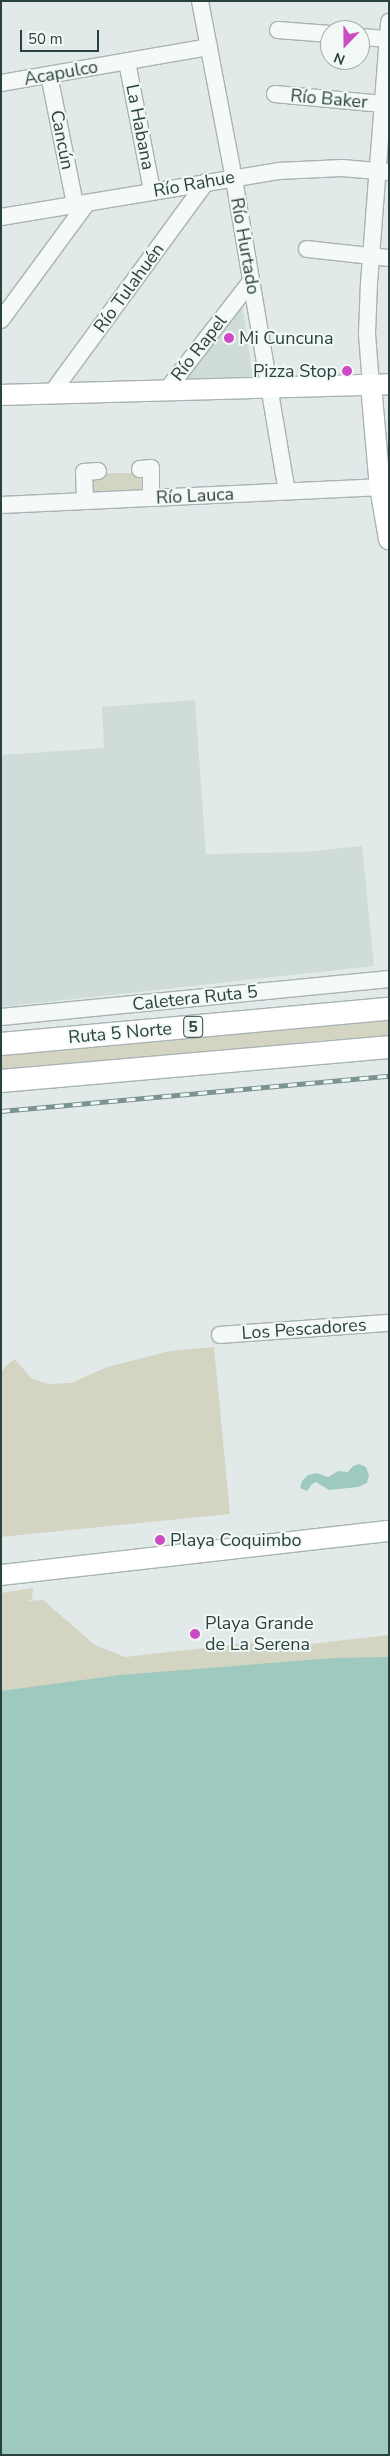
<!DOCTYPE html>
<meta charset="utf-8">
<style>
body{margin:0}
#map{position:relative;width:390px;height:2456px;overflow:hidden;background:#e2eae9;font-family:"Nunito Sans",sans-serif}
div>[style]{position:absolute}
.built>*{inset:0;background:#d0dcda}
.green>*{inset:0;background:#d4d4c3;transform-origin:0 0}
.water>*{inset:0;background:#9ec9be}
.roads{filter:drop-shadow(1px 0 #a7b4b3) drop-shadow(-1px 0 #a7b4b3) drop-shadow(0 1px #a7b4b3) drop-shadow(0 -1px #a7b4b3)}
.minor>*{height:16px;margin:-8px;padding:0 8px;transform-origin:8px;border-radius:8px;background:#f5f9f8}
.major>*{height:20px;margin:-10px;padding:0 10px;transform-origin:10px;border-radius:10px;background:#fff}
.highway>*{height:22px;margin:-11px;padding:0 11px;transform-origin:11px;border-radius:11px;background:#fff}
.rail>*{height:5px;margin-top:-2.5px;transform-origin:0;background:repeating-linear-gradient(90deg,#f2f8f6 0 9px,#7c9490 0 18px);box-sizing:border-box;border-block:1px solid #7c9490}
.dots>*{width:14px;height:14px;translate:-50% -50%;box-sizing:border-box;border:2px solid #f2f8f6;border-radius:50%}
span{translate:-50% -50%;white-space:nowrap;text-align:center;line-height:1.15;-webkit-text-stroke:4px #f2f8f6;paint-order:stroke}
.shield-label span{padding:1px 4px;background:#f2f8f6;border:1px solid;border-radius:4px;-webkit-text-stroke-width:0}
.shield-label{font-size:16px;color:#2a423f;font-weight:700}
.street-label{font-size:18px;color:#2a423f}
.poi-label{font-size:18px;color:#2a423f}
.left{translate:0 -50%;text-align:left}
.right{translate:-100% -50%;text-align:right}
.frame{position:absolute;inset:0;border:2px solid #2a423f;pointer-events:none}
.north{position:absolute;left:320px;top:20px;width:50px;height:50px;box-sizing:border-box;background:#f2f8f6;border:1px solid #a2afad;border-radius:50%;rotate:202deg;font-size:14px;font-weight:700;line-height:20px;text-align:center;color:#2a423f}
.north::after{content:'';display:block;margin:auto;width:18px;height:22px;background:#cc4bc2;clip-path:polygon(50% 0,100% 100%,50% 72%,0 100%)}
.scale{position:absolute;left:20px;top:30px;width:79px;height:22px;box-sizing:border-box;border:2px solid #2a423f;border-top:0;padding-left:6px;font-size:15px;line-height:18px;white-space:nowrap;color:#2a423f;-webkit-text-stroke:4px #f2f8f6;paint-order:stroke}
</style>
<div id="map">
<div class="built">
<i style="clip-path:polygon(241px 298px,253px 378px,180px 381px)"></i>
<i style="clip-path:polygon(195px 700px,206px 854px,303px 852px,362px 846px,374px 966px,1px 1007px,1px 755px,104px 748px,102px 707px)"></i>
</div>
<div class="green">
<i style="left:146px;top:473px;width:20px;height:56px;rotate:90deg"></i>
<i style="clip-path:polygon(389px 1015px,389px 1036px,314px 1041px,247px 1050px,1px 1073px,1px 1049px)"></i>
<i style="clip-path:polygon(214px 1347px,230px 1514px,1px 1537px,1px 1372px,8px 1364px,15px 1359px,31px 1378px,48px 1384px,71px 1383px,107px 1367px,170px 1351px)"></i>
<i style="clip-path:polygon(33px 1588px,32px 1599px,27px 1601px,43px 1600px,95px 1645px,125px 1657px,256px 1642px,275px 1648px,389px 1635px,389px 1739px,1px 1773px,1px 1593px)"></i>
</div>
<div class="water">
<i style="clip-path:polygon(359px 1464px,366px 1467px,369px 1475px,367px 1483px,358px 1487px,329px 1490px,316px 1482px,312px 1484px,307px 1491px,300px 1488px,302px 1481px,308px 1475px,317px 1473px,328px 1477px,338px 1471px,348px 1472px,353px 1466px)"></i>
<i style="clip-path:polygon(389px 1657px,389px 2455px,1px 2455px,1px 1691px,120px 1675px,334px 1658px)"></i>
</div>
<div class="roads">
<div class="minor">
<i style="left:200px;top:1px;width:187px;rotate:79.2deg"></i>
<i style="left:235px;top:185px;width:310px;rotate:80.4deg"></i>
<i style="left:278px;top:30px;width:52px;rotate:4.4deg"></i>
<i style="left:360px;top:37px;width:27px;rotate:4deg"></i>
<i style="left:127px;top:62px;width:131px;rotate:79deg"></i>
<i style="left:49px;top:75px;width:132px;rotate:78.6deg"></i>
<i style="left:1px;top:83px;width:211px;rotate:-9.8deg"></i>
<i style="left:275px;top:94px;width:108px;rotate:5.3deg"></i>
<i style="left:1px;top:217px;width:281px;rotate:-9.4deg"></i>
<i style="left:278px;top:171px;width:64px;rotate:-2.7deg"></i>
<i style="left:342px;top:168px;width:47px;rotate:4.9deg"></i>
<i style="left:307px;top:249px;width:82px;rotate:6.3deg"></i>
<i style="left:1px;top:320px;width:145px;rotate:-53.7deg"></i>
<i style="left:371px;top:385px;width:51px;rotate:-94.5deg"></i>
<i style="left:367px;top:334px;width:51px;rotate:-87.8deg"></i>
<i style="left:369px;top:283px;width:262px;rotate:-85.6deg"></i>
<i style="left:166px;top:391px;width:139px;rotate:-52.3deg"></i>
<i style="left:51px;top:394px;width:263px;rotate:-53.8deg"></i>
<i style="left:140px;top:469px;width:11px;rotate:-5deg"></i>
<i style="left:151px;top:468px;width:30px;rotate:90deg"></i>
<i style="left:85px;top:501px;width:29px;rotate:-92deg"></i>
<i style="left:84px;top:472px;width:14px;rotate:-4deg"></i>
<i style="left:1px;top:505px;width:388px;rotate:-2.7deg"></i>
<i style="left:1px;top:1017px;width:390px;rotate:-5.6deg"></i>
<i style="left:220px;top:1335px;width:169px;rotate:-4.1deg"></i>
</div>
<div class="major">
<i style="left:371px;top:385px;width:102px;rotate:85deg"></i>
<i style="left:380px;top:487px;width:53px;rotate:80.2deg"></i>
<i style="left:1px;top:395px;width:388px;rotate:-1.6deg"></i>
<i style="left:1px;top:1575px;width:390px;rotate:-6.5deg"></i>
</div>
<div class="highway">
<i style="left:1px;top:1044px;width:390px;rotate:-5.2deg"></i>
<i style="left:1px;top:1081px;width:389px;rotate:-5deg"></i>
</div>
</div>
<div class="rail">
<i style="left:1px;top:1111px;width:390px;rotate:-5.2deg"></i>
</div>
<div class="dots">
<i style="left:229px;top:338px;background:#cc4bc2"></i>
<i style="left:347px;top:371px;background:#cc4bc2"></i>
<i style="left:160px;top:1540px;background:#cc4bc2"></i>
<i style="left:195px;top:1634px;background:#cc4bc2"></i>
</div>
<div class="shield-label">
<span style="left:193px;top:1027px">5</span>
</div>
<div class="street-label">
<span style="left:61px;top:73px;rotate:-10deg">Acapulco</span>
<span style="left:329px;top:99px;rotate:5deg">Río Baker</span>
<span style="left:140px;top:127px;rotate:79deg">La Habana</span>
<span style="left:62px;top:140px;rotate:79deg">Cancún</span>
<span style="left:194px;top:184px;rotate:-10deg">Río Rahue</span>
<span style="left:245px;top:246px;rotate:80deg">Río Hurtado</span>
<span style="left:129px;top:288px;rotate:-54deg">Río Tulahuén</span>
<span style="left:199px;top:348px;rotate:-52deg">Río Rapel</span>
<span style="left:195px;top:496px;rotate:-3deg">Río Lauca</span>
<span style="left:195px;top:998px;rotate:-6deg">Caletera Ruta 5</span>
<span style="left:120px;top:1033px;rotate:-5deg">Ruta 5 Norte</span>
<span style="left:304px;top:1329px;rotate:-4deg">Los Pescadores</span>
</div>
<div class="poi-label">
<span class="left" style="left:239px;top:338px">Mi Cuncuna</span>
<span class="right" style="left:337px;top:371px">Pizza Stop</span>
<span class="left" style="left:170px;top:1540px">Playa Coquimbo</span>
<span class="left" style="left:205px;top:1634px">Playa Grande<br>de La Serena</span>
</div>
<div class="frame"></div>
<div class="north">N</div>
<div class="scale">50 m</div>
</div>
